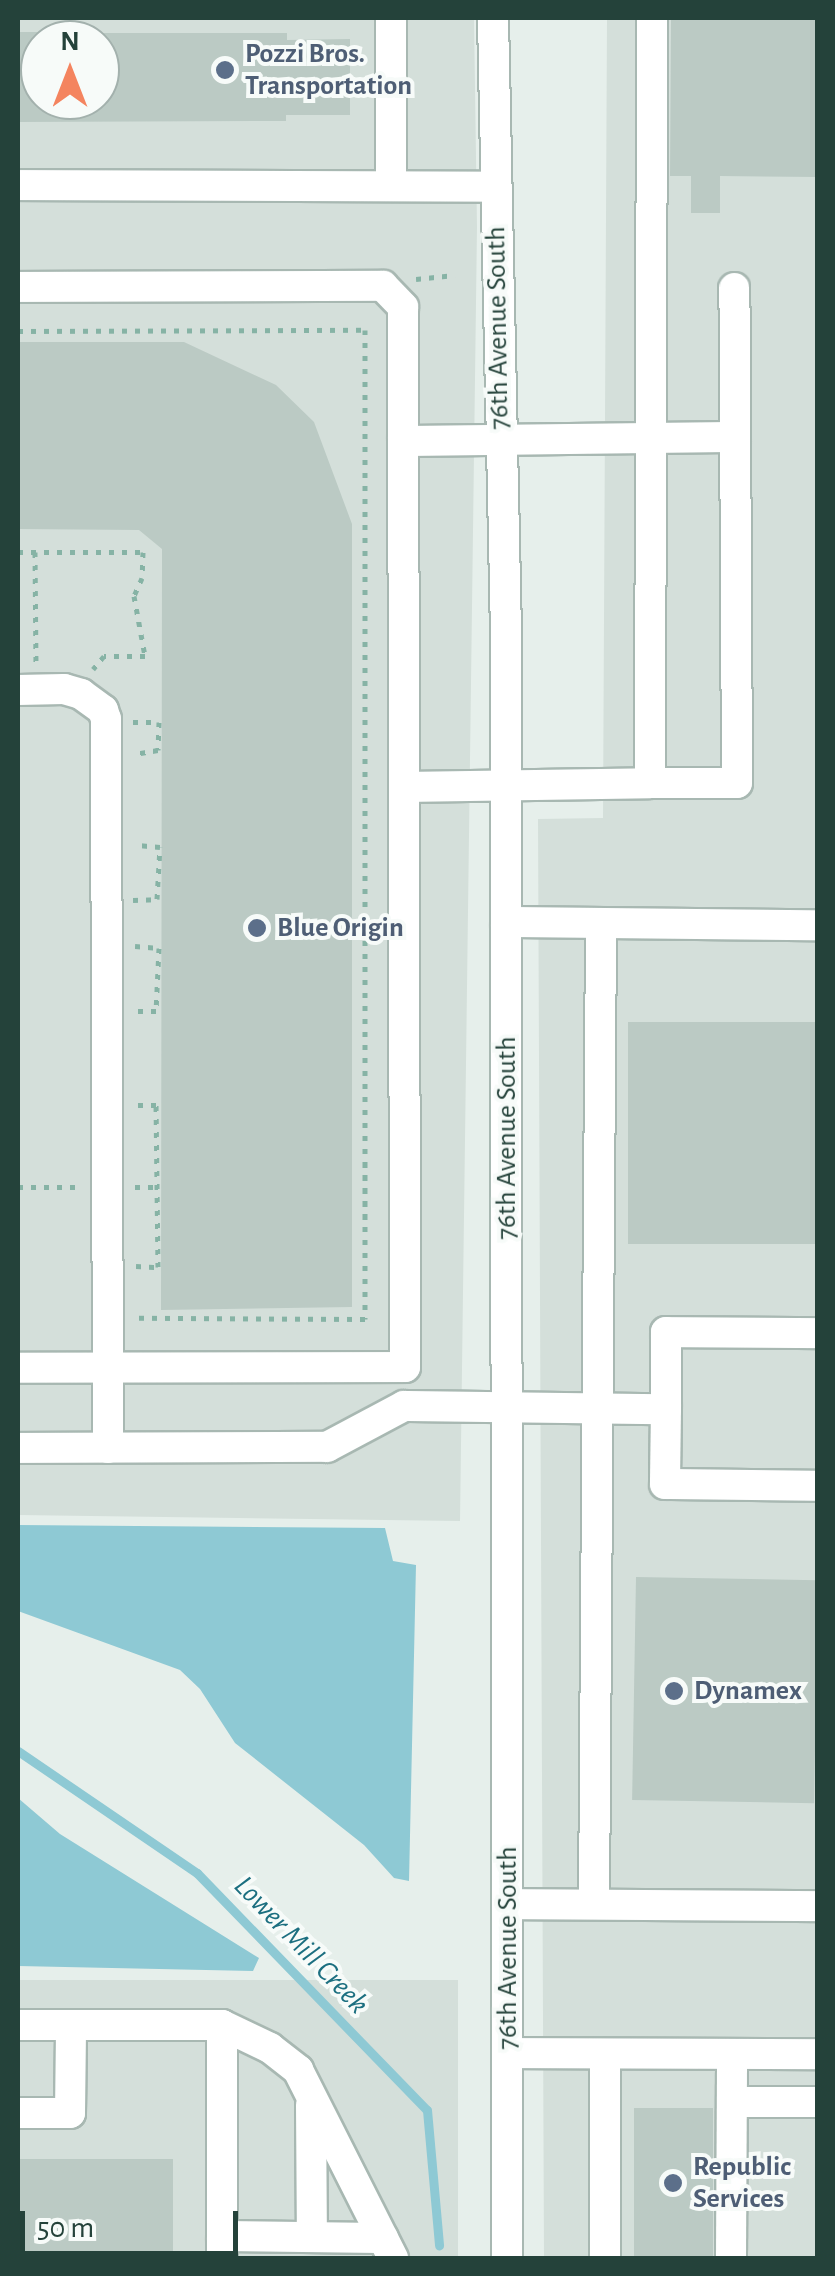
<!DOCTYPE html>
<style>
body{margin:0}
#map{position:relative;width:835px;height:2276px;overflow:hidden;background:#e6efeb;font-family:"Alegreya Sans",sans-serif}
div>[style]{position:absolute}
.built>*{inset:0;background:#d4dfda;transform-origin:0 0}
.water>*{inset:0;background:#8ec9d4}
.stream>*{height:9px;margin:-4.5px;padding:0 4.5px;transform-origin:4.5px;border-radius:4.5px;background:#8ec9d4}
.building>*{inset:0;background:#bbcac4;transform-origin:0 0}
.path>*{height:5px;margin-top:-2.5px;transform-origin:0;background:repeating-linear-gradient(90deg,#86b3a5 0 5px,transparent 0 13px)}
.roads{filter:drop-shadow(2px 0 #a8b8b2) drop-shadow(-2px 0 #a8b8b2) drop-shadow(0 2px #a8b8b2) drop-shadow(0 -2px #a8b8b2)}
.minor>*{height:30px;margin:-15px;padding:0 15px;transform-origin:15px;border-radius:15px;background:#fff}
.dots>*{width:28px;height:28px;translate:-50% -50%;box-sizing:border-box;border:5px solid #f7fbf9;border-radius:50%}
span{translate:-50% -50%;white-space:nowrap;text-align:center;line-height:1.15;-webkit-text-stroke:8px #f7fbf9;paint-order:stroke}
.service-label{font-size:28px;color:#4e5e75;font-weight:700}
.left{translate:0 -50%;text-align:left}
.street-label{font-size:28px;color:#24423a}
.water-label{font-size:30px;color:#1c6f80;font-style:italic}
.frame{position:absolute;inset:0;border:20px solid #24423a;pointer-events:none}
.north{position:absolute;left:20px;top:20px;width:100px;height:100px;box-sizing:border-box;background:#f7fbf9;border:2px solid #a3b1ad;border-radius:50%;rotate:0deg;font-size:28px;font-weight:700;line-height:40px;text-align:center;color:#24423a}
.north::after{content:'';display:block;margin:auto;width:35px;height:45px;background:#f4845f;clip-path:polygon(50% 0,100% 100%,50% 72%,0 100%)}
.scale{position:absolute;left:20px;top:2211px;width:218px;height:45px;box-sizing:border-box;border:5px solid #24423a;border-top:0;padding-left:12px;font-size:30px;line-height:35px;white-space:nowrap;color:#24423a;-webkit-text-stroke:8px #f7fbf9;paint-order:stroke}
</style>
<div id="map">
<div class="built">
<i style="clip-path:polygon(evenodd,18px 18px,474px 18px,477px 227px,460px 1521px,18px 1515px,18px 18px,40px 40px,100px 40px,100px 100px,40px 100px,40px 40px)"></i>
<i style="clip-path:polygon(607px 18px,817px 18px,817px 2258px,544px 2258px,538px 819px,603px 818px)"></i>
<i style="left:18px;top:1980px;width:440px;height:278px"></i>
</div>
<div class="water">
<i style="clip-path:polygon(18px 1525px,385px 1528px,393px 1561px,416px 1565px,409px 1881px,394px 1878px,364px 1845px,235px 1743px,200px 1689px,180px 1670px,18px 1611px)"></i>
<i style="clip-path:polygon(18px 1798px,60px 1834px,259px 1958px,253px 1971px,18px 1966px)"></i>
</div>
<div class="stream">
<i style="left:18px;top:1751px;width:217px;rotate:34.3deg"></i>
<i style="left:197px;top:1873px;width:330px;rotate:45.9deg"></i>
<i style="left:427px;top:2110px;width:136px;rotate:84.9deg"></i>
</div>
<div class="building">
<i style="clip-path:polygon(671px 18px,818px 18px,818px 177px,720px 176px,720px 213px,691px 213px,691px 176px,670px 176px)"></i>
<i style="clip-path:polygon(18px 32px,40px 32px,40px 100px,100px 100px,100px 33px,287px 33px,287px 40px,350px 39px,350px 115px,286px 115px,286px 121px,18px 122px)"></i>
<i style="clip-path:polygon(18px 342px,184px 342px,276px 385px,314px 422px,352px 524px,352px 1307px,161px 1310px,162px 549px,139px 530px,18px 529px)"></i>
<i style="left:628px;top:1022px;width:190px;height:222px"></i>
<i style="left:636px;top:1577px;width:182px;height:223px;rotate:1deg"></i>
<i style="left:634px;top:2108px;width:79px;height:150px"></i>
<i style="left:18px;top:2159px;width:155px;height:99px"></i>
</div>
<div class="path">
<i style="left:416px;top:279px;width:39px;rotate:-6deg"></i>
<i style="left:18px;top:331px;width:347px;rotate:-0.2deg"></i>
<i style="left:365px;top:330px;width:989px;rotate:90deg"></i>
<i style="left:365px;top:1319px;width:227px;rotate:-179.7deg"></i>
<i style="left:18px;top:552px;width:125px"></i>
<i style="left:143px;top:552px;width:26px;rotate:92deg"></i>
<i style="left:142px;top:578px;width:20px;rotate:114deg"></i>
<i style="left:134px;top:596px;width:61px;rotate:79.6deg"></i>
<i style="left:145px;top:656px;width:41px;rotate:180deg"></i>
<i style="left:104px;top:656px;width:17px;rotate:130deg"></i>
<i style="left:35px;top:552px;width:112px;rotate:89.5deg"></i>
<i style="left:133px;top:722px;width:26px"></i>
<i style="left:159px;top:722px;width:28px;rotate:92deg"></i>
<i style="left:158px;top:750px;width:22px;rotate:170deg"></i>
<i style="left:133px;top:900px;width:24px;rotate:-2deg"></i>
<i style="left:157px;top:899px;width:52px;rotate:-86.7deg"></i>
<i style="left:160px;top:847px;width:25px;rotate:-175deg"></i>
<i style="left:135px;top:946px;width:24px;rotate:5deg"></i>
<i style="left:159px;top:948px;width:63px;rotate:92.7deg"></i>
<i style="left:156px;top:1011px;width:20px;rotate:180deg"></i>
<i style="left:18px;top:1187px;width:61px"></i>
<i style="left:135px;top:1187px;width:22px"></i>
<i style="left:136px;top:1266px;width:22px;rotate:3deg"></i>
<i style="left:158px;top:1267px;width:162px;rotate:-90.7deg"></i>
<i style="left:156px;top:1105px;width:20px;rotate:180deg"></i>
</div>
<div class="roads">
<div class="minor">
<i style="left:493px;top:18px;width:617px;rotate:88.79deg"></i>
<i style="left:506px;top:635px;width:1623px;rotate:89.96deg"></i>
<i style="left:18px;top:185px;width:477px;rotate:0.2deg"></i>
<i style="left:391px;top:186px;width:168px;rotate:-90deg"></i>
<i style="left:18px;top:287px;width:365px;rotate:-0.2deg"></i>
<i style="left:383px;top:286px;width:29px;rotate:46deg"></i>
<i style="left:403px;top:307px;width:1060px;rotate:89.89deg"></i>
<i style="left:405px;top:1367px;width:387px;rotate:179.9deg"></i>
<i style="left:403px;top:441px;width:332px;rotate:-0.7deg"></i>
<i style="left:18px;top:690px;width:46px;rotate:-1.2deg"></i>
<i style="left:64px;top:689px;width:18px;rotate:16deg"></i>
<i style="left:81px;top:694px;width:27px;rotate:36deg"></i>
<i style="left:103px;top:710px;width:9px;rotate:72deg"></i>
<i style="left:106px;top:719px;width:729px;rotate:89.84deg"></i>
<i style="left:650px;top:783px;width:87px"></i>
<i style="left:737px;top:783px;width:495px;rotate:-90.3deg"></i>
<i style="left:404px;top:787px;width:246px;rotate:-0.9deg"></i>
<i style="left:650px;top:783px;width:765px;rotate:-89.85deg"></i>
<i style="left:506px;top:922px;width:312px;rotate:0.6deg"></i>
<i style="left:666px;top:1409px;width:75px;rotate:90.8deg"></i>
<i style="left:665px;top:1484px;width:153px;rotate:0.7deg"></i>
<i style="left:18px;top:1448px;width:309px;rotate:-0.2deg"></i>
<i style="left:327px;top:1447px;width:87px;rotate:-28deg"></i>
<i style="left:404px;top:1406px;width:262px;rotate:0.7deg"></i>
<i style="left:666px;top:1409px;width:77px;rotate:-90deg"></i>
<i style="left:666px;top:1332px;width:152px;rotate:0.4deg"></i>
<i style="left:508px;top:1904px;width:310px;rotate:0.4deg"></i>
<i style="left:594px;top:1904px;width:981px;rotate:-89.59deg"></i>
<i style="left:18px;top:2025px;width:204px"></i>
<i style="left:222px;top:2025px;width:233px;rotate:90deg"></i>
<i style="left:222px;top:2025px;width:53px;rotate:25.6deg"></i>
<i style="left:270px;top:2048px;width:36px;rotate:38deg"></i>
<i style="left:298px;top:2070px;width:211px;rotate:63.2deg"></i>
<i style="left:508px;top:2053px;width:310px;rotate:0.2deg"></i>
<i style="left:732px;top:2102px;width:86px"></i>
<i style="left:311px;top:2105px;width:132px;rotate:89.6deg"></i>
<i style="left:18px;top:2113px;width:52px"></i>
<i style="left:70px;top:2113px;width:88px;rotate:-89.3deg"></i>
<i style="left:222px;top:2236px;width:161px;rotate:0.7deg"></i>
<i style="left:605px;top:2258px;width:204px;rotate:-90deg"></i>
<i style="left:731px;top:2258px;width:204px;rotate:-89.7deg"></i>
</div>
</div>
<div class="dots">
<i style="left:225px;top:70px;background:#5c6f8a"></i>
<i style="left:257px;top:928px;background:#5c6f8a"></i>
<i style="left:674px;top:1691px;background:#5c6f8a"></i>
<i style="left:673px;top:2183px;background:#5c6f8a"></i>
</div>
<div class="service-label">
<span class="left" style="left:245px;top:70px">Pozzi Bros.<br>Transportation</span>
<span class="left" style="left:277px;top:928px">Blue Origin</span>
<span class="left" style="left:694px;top:1691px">Dynamex</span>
<span class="left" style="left:693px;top:2183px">Republic<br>Services</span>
</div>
<div class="street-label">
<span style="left:498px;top:328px;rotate:-91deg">76th Avenue South</span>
<span style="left:507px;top:1138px;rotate:-90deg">76th Avenue South</span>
<span style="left:508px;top:1948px;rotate:-90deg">76th Avenue South</span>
</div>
<div class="water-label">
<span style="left:301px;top:1945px;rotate:46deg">Lower Mill Creek</span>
</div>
<div class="frame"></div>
<div class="north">N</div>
<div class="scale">50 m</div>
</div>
